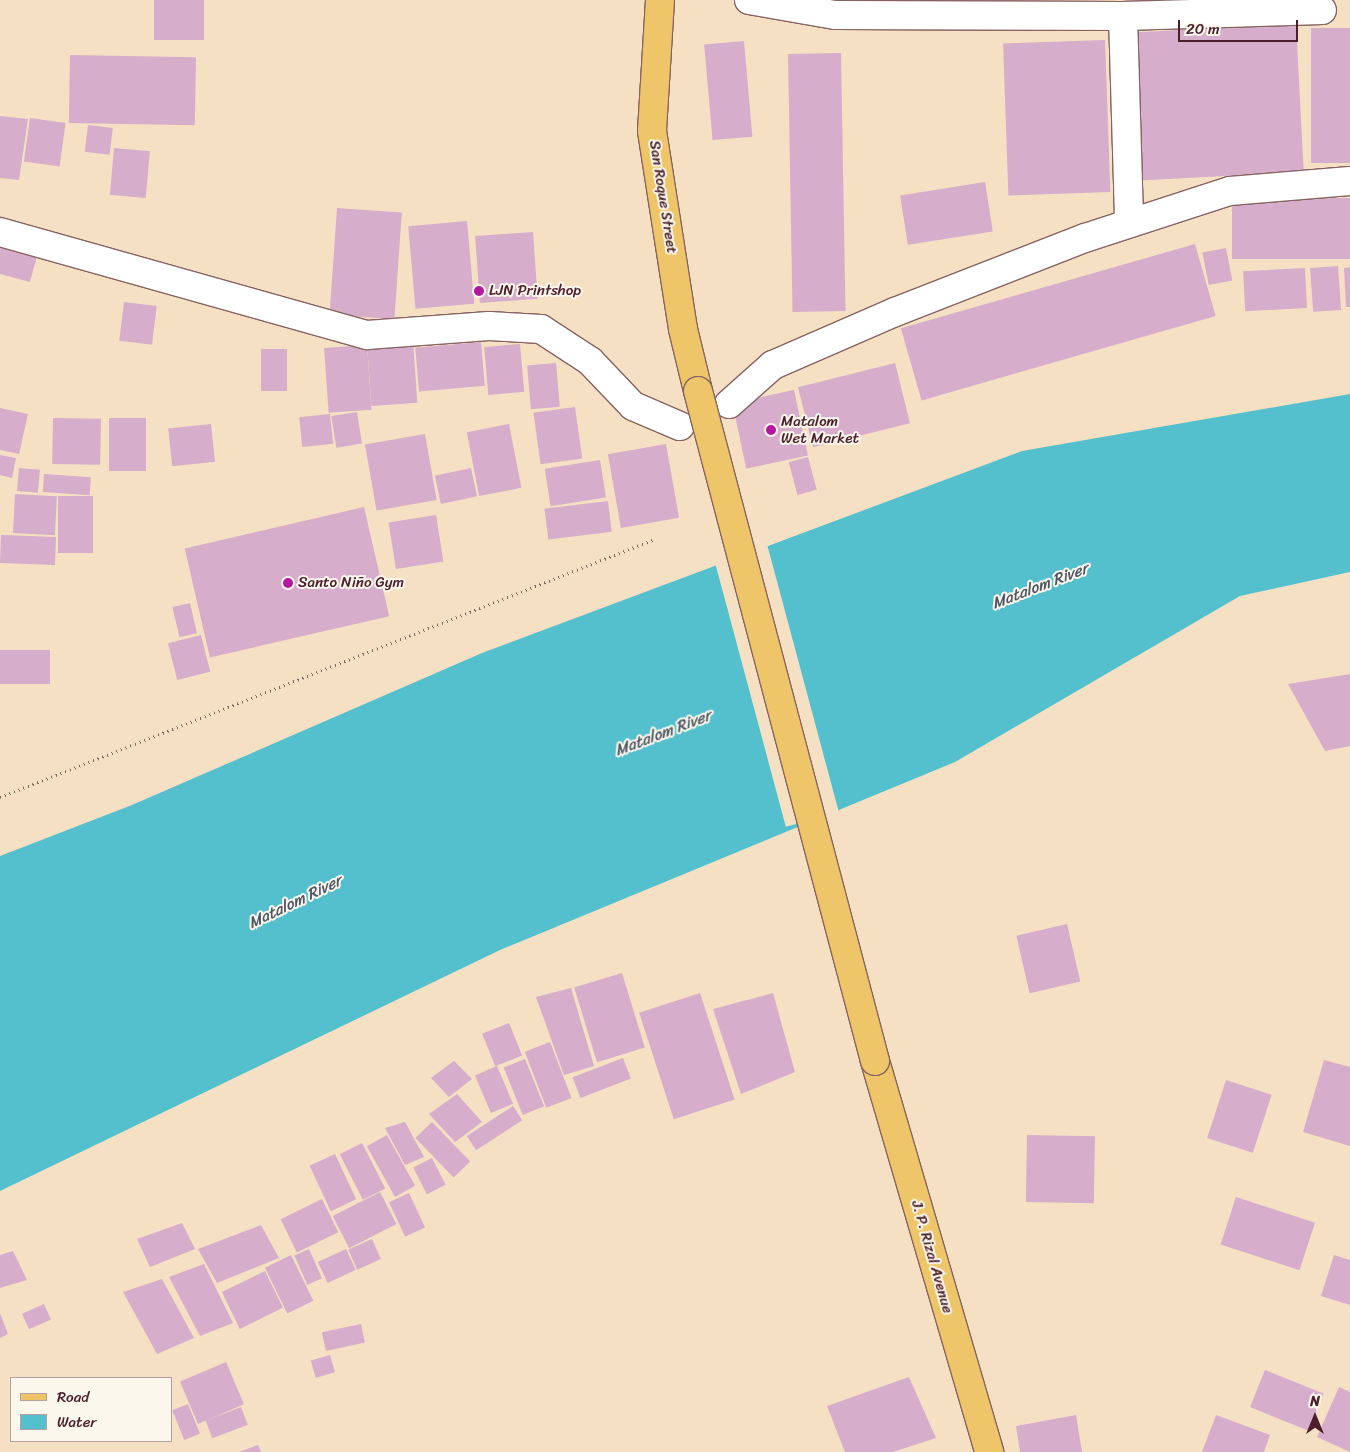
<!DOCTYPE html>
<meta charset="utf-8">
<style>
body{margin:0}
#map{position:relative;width:1350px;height:1452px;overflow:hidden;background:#f5e0c4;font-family:Sriracha,sans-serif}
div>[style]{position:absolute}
.water>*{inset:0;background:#54c0ce}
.pier>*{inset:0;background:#f5e0c4;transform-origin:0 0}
.building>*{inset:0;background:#d6adca;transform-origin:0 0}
.path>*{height:3px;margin-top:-1.5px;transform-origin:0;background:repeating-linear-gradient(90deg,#866361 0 1px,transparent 0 5px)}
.roads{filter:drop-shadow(1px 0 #866361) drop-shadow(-1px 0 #866361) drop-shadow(0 1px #866361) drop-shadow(0 -1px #866361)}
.minor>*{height:28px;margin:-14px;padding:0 14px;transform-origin:14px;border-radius:14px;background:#fff}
.major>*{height:28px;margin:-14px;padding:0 14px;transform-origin:14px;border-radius:14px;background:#eec569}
.bridges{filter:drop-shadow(1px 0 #866361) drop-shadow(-1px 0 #866361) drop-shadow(0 1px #866361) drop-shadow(0 -1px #866361)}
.major-bridge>*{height:28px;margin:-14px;padding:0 14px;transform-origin:14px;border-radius:14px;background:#eec569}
.dots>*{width:14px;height:14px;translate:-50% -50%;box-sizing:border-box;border:2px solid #fbf7ec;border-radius:50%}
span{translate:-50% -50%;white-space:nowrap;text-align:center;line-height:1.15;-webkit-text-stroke:4px #fbf7ec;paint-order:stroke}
.street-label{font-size:15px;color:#4a1f2b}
.poi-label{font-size:15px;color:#4a1f2b}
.left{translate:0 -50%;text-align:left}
.water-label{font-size:16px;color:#4e5764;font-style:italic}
.legend{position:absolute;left:10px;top:1377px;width:162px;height:65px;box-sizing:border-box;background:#fbf7ec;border:1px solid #b4a19f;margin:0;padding:6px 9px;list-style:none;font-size:15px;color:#4a1f2b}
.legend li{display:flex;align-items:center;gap:10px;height:25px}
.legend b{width:25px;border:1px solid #b4a19f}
.north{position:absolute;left:1290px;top:1392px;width:50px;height:50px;-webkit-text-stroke:4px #fbf7ec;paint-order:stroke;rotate:0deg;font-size:14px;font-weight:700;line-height:20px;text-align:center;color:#4a1f2b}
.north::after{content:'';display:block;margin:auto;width:18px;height:22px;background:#4a1f2b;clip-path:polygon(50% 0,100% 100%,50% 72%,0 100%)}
.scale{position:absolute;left:1178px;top:20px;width:120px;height:22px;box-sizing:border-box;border:2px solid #4a1f2b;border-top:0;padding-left:6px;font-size:15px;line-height:18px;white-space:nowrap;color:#4a1f2b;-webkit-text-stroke:4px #fbf7ec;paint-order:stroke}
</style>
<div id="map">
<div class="water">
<i style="clip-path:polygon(1350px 394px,1350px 572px,1240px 596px,955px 762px,500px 950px,0 1191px,0 856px,132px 805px,482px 653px,1022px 451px)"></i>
</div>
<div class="pier">
<i style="left:767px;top:544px;width:278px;height:55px;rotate:75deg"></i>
</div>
<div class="building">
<i style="left:154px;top:0;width:50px;height:40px"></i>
<i style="left:1296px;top:24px;width:148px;height:164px;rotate:87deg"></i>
<i style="left:1311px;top:28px;width:39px;height:135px"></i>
<i style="left:1105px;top:40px;width:152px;height:102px;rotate:88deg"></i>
<i style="left:744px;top:41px;width:96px;height:40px;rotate:85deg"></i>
<i style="left:841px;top:53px;width:258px;height:53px;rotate:89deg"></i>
<i style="left:70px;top:55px;width:126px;height:68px;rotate:1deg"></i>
<i style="clip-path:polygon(0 116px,28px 119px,19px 180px,0 178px)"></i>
<i style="left:30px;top:118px;width:36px;height:44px;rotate:8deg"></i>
<i style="left:88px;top:125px;width:25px;height:27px;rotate:7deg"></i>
<i style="left:114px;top:148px;width:36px;height:47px;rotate:5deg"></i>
<i style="left:985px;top:182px;width:50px;height:86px;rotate:81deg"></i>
<i style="left:1350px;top:198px;width:61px;height:118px;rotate:90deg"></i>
<i style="left:337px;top:208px;width:65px;height:107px;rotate:4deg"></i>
<i style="left:467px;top:221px;width:83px;height:59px;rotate:85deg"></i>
<i style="left:533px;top:232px;width:67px;height:58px;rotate:86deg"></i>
<i style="clip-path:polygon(0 242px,38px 252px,30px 282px,0 274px)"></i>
<i style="left:1195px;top:244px;width:75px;height:306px;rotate:74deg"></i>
<i style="left:1226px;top:248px;width:33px;height:24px;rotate:79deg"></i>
<i style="left:1338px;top:266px;width:44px;height:28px;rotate:86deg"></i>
<i style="clip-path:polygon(1350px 267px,1350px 307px,1346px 307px,1344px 268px)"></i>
<i style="left:1305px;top:268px;width:40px;height:62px;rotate:87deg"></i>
<i style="left:124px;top:302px;width:33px;height:39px;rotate:7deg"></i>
<i style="left:413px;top:341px;width:62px;height:46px;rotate:86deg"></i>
<i style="left:481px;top:342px;width:44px;height:66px;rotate:85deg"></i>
<i style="left:520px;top:344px;width:48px;height:36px;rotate:85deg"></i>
<i style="left:367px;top:345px;width:65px;height:43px;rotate:86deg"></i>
<i style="left:261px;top:349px;width:26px;height:42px"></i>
<i style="left:556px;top:363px;width:44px;height:29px;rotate:85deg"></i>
<i style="left:895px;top:363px;width:62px;height:100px;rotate:76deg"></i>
<i style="left:794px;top:390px;width:67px;height:63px;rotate:78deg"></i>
<i style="left:575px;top:407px;width:52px;height:42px;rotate:82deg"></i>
<i style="clip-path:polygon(0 408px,28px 414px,19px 454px,0 450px)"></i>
<i style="left:357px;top:412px;width:32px;height:26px;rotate:81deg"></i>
<i style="left:330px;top:414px;width:30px;height:31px;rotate:84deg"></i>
<i style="left:53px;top:418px;width:48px;height:46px;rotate:1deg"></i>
<i style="left:109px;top:418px;width:37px;height:53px"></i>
<i style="left:211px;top:424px;width:38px;height:43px;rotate:84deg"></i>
<i style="left:509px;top:424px;width:65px;height:43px;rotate:79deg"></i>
<i style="left:425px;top:434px;width:67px;height:61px;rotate:80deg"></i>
<i style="left:666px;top:444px;width:75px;height:59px;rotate:80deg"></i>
<i style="clip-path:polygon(0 455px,16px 458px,12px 478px,0 475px)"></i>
<i style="left:808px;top:457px;width:34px;height:20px;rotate:75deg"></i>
<i style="left:600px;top:460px;width:38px;height:56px;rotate:81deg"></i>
<i style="left:19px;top:468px;width:21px;height:23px;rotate:5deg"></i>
<i style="left:471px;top:468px;width:29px;height:37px;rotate:78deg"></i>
<i style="left:44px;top:474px;width:47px;height:18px;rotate:4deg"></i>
<i style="left:15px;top:494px;width:42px;height:39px;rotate:3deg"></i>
<i style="left:58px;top:496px;width:35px;height:57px"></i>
<i style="left:608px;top:501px;width:31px;height:64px;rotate:83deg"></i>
<i style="left:364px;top:507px;width:112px;height:184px;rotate:77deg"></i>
<i style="left:436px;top:515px;width:47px;height:48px;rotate:81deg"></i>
<i style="left:1px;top:535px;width:55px;height:28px;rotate:2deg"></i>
<i style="left:190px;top:603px;width:31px;height:18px;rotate:77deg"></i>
<i style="left:201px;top:635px;width:38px;height:34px;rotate:76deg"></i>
<i style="left:0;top:650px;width:50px;height:34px"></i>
<i style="clip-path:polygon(1350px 674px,1350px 746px,1325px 751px,1288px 684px)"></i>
<i style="left:1067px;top:924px;width:59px;height:52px;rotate:77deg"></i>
<i style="left:622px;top:973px;width:78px;height:50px;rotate:73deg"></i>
<i style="clip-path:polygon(571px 988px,594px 1066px,564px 1075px,536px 997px)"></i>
<i style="left:700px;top:993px;width:112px;height:64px;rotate:72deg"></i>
<i style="clip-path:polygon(773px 993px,795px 1072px,741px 1094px,713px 1009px)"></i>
<i style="left:509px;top:1023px;width:35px;height:29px;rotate:68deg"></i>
<i style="left:550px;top:1042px;width:60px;height:27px;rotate:69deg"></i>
<i style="left:623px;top:1058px;width:22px;height:54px;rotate:69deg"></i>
<i style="left:525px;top:1059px;width:51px;height:23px;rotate:68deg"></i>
<i style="clip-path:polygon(1324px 1060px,1350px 1067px,1350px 1146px,1303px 1132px)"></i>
<i style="clip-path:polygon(454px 1061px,472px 1079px,449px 1097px,431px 1078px)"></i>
<i style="left:497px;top:1066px;width:41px;height:24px;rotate:67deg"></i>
<i style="left:1226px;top:1080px;width:48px;height:61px;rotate:18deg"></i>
<i style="clip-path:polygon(457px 1094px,482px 1122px,455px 1142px,429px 1114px)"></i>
<i style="left:513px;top:1106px;width:17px;height:55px;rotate:57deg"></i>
<i style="clip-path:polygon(405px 1122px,424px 1157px,405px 1165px,385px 1128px)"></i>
<i style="left:432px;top:1122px;width:55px;height:23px;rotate:46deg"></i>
<i style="left:387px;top:1135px;width:58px;height:23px;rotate:61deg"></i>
<i style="left:1027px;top:1135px;width:68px;height:67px;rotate:1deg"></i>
<i style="left:362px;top:1143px;width:51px;height:25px;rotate:63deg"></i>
<i style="left:335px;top:1154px;width:50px;height:28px;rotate:65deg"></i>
<i style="left:432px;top:1158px;width:30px;height:21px;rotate:63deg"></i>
<i style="left:380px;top:1192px;width:36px;height:53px;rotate:63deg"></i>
<i style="left:409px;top:1193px;width:38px;height:22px;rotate:65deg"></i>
<i style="left:1236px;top:1197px;width:83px;height:50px;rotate:18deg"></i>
<i style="left:322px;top:1199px;width:37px;height:46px;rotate:64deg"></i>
<i style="clip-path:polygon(182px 1223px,195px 1249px,150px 1267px,137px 1239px)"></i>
<i style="clip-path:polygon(261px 1225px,279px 1258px,217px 1283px,198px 1249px)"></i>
<i style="left:372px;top:1239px;width:22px;height:26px;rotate:66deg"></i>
<i style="left:309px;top:1249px;width:32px;height:16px;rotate:66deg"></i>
<i style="left:346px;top:1249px;width:23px;height:31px;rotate:65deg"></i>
<i style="clip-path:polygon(13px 1251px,27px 1280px,0 1288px,0 1255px)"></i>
<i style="left:291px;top:1255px;width:51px;height:29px;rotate:64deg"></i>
<i style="clip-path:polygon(1334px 1255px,1350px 1260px,1350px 1305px,1321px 1296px)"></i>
<i style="clip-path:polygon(204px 1264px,233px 1323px,200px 1336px,169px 1277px)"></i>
<i style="left:265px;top:1271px;width:41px;height:48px;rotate:64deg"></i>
<i style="clip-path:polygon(162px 1279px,194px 1338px,157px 1354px,123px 1292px)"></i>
<i style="left:44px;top:1304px;width:17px;height:24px;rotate:66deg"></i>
<i style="clip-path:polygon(0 1313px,8px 1334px,0 1338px)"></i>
<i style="left:361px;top:1324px;width:19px;height:40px;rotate:78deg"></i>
<i style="left:330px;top:1355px;width:18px;height:20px;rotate:74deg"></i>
<i style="left:226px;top:1362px;width:46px;height:50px;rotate:67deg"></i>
<i style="left:1265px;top:1370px;width:63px;height:40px;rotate:22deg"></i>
<i style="clip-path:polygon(909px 1377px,936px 1438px,893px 1452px,845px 1452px,827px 1406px)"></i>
<i style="clip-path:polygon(1339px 1387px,1350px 1392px,1350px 1452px,1317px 1437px)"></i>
<i style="left:188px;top:1404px;width:32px;height:17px;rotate:68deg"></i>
<i style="left:241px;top:1407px;width:19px;height:38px;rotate:69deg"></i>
<i style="clip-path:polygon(1076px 1415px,1082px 1452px,1020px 1452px,1016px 1426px)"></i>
<i style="clip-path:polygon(1216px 1415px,1270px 1435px,1264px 1452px,1202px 1452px)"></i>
<i style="clip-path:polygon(258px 1445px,261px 1452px,239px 1452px)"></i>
</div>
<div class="path">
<i style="left:0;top:797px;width:704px;rotate:-21.5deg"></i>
</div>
<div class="roads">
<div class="minor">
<i style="left:749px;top:0;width:87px;rotate:9.9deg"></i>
<i style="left:835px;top:15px;width:288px;rotate:0.2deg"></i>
<i style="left:1123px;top:16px;width:199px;rotate:-1.7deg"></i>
<i style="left:1123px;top:16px;width:207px;rotate:88.3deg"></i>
<i style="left:0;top:232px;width:381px;rotate:15.7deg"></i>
<i style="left:367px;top:335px;width:122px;rotate:-4.2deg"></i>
<i style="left:489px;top:326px;width:52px;rotate:3.3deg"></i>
<i style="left:541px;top:329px;width:59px;rotate:33.1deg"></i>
<i style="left:590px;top:361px;width:62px;rotate:46.3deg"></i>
<i style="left:633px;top:406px;width:51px;rotate:23.1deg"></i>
<i style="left:729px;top:404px;width:59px;rotate:-41.6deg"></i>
<i style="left:773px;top:365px;width:133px;rotate:-23.5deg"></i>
<i style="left:895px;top:312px;width:204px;rotate:-21.3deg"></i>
<i style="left:1085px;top:238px;width:152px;rotate:-18deg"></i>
<i style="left:1230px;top:191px;width:120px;rotate:-4.8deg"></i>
</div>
<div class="major">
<i style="left:660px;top:0;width:131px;rotate:93.5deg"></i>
<i style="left:652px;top:131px;width:200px;rotate:81.1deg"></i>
<i style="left:683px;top:329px;width:64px;rotate:76.4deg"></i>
<i style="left:875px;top:1061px;width:407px;rotate:73.7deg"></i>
</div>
</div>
<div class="bridges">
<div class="major-bridge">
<i style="left:698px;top:391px;width:693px;rotate:75.2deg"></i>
</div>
</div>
<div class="dots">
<i style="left:479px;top:291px;background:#b5179e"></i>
<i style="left:771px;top:430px;background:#b5179e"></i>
<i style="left:288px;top:583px;background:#b5179e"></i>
</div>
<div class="street-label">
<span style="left:663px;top:197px;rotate:81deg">San Roque Street</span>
<span style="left:932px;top:1257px;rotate:74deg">J. P. Rizal Avenue</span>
</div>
<div class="poi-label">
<span class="left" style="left:489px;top:291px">LJN Printshop</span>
<span class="left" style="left:781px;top:430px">Matalom<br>Wet Market</span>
<span class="left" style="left:298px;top:583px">Santo Niño Gym</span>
</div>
<div class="water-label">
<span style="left:1040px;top:586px;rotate:-21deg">Matalom River</span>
<span style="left:663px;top:733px;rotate:-21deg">Matalom River</span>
<span style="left:295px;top:902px;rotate:-26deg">Matalom River</span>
</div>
<ul class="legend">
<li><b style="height:6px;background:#eec569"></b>Road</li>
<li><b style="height:14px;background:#54c0ce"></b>Water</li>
</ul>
<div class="north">N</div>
<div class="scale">20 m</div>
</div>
